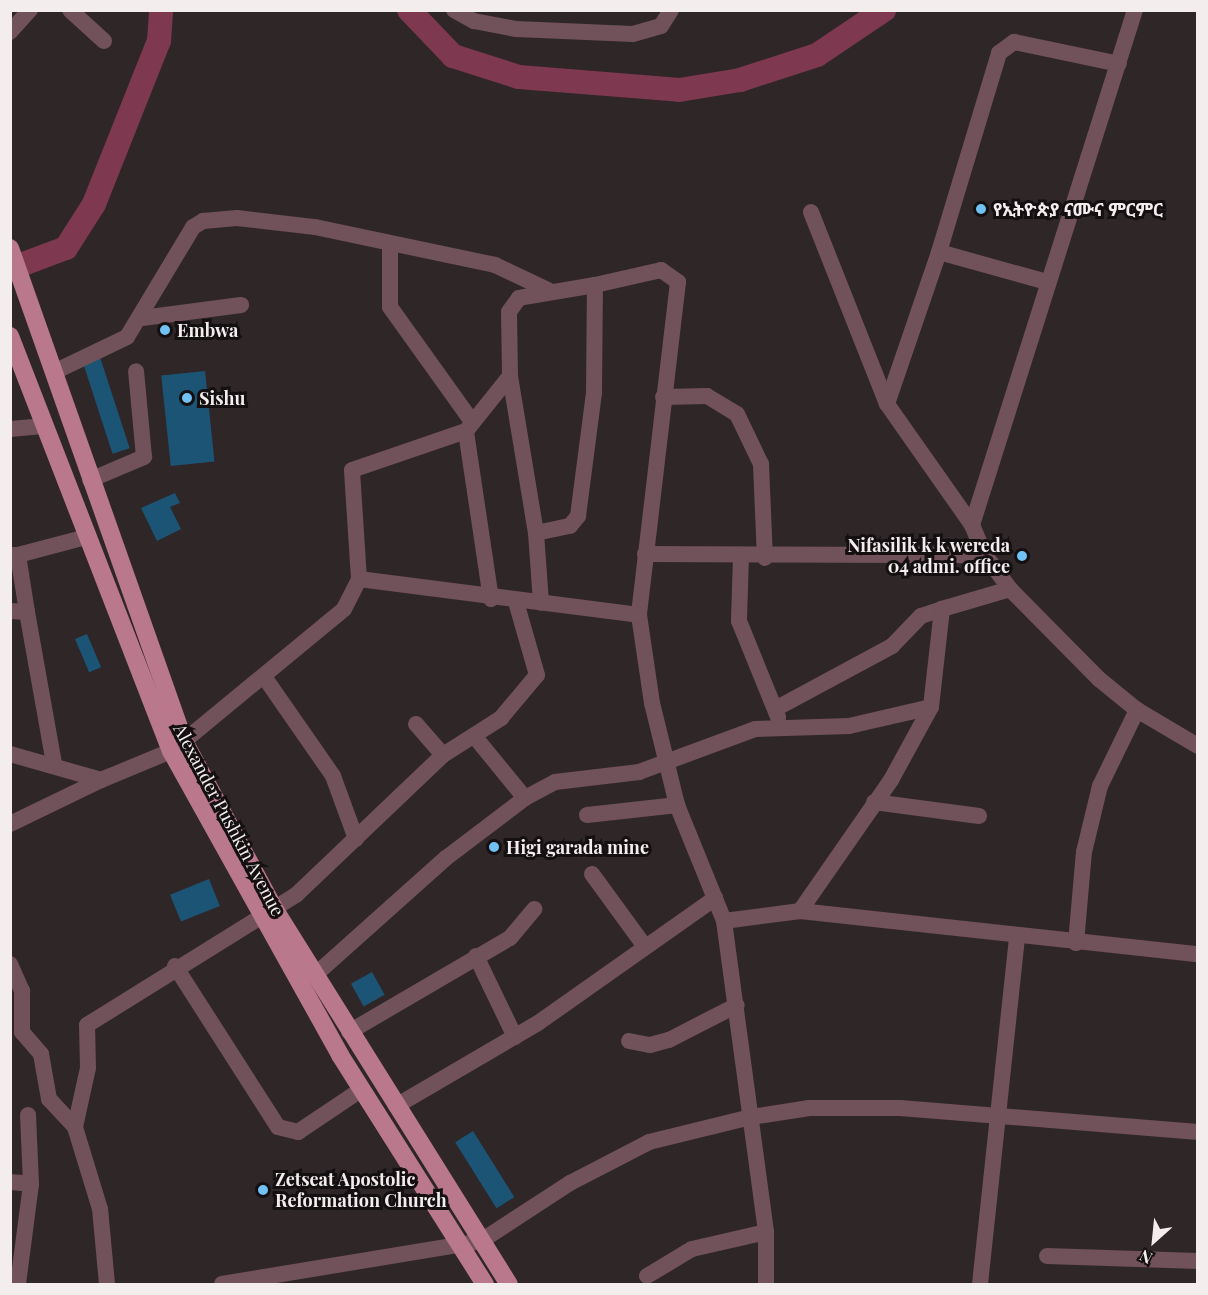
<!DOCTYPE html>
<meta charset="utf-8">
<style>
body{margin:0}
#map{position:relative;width:1208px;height:1295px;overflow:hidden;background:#2f2628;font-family:"Playfair Display","Noto Sans Ethiopic",serif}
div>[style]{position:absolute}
.river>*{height:24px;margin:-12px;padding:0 12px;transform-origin:12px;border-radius:12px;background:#7e3850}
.building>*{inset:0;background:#1c5476;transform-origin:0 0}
.minor>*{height:16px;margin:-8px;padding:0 8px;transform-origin:8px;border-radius:8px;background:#71515a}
.major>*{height:18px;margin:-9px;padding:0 9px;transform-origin:9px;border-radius:9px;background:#b9788b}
.dots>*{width:16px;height:16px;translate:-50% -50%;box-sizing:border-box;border:3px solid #141011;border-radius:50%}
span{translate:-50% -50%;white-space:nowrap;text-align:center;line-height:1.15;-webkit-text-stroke:6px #141011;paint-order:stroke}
.poi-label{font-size:18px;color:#f3edee;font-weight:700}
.left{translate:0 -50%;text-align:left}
.right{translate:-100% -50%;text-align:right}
.street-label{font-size:18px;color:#f3edee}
.frame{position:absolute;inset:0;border:12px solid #f3edee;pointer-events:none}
.north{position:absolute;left:1124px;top:1211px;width:60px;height:60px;-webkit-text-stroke:4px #141011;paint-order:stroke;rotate:207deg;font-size:16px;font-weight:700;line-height:24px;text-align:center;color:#f3edee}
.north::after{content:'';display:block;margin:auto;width:21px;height:27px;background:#f3edee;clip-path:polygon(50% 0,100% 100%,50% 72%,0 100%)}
</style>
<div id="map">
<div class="river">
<i style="left:409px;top:10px;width:64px;rotate:46.3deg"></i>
<i style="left:453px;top:56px;width:69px;rotate:17.7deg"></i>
<i style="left:519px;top:77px;width:161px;rotate:4.6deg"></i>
<i style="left:679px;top:90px;width:62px;rotate:-9.3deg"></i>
<i style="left:740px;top:80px;width:81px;rotate:-18deg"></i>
<i style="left:817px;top:55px;width:81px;rotate:-33.9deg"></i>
<i style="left:10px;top:269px;width:60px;rotate:-20.6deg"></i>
<i style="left:66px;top:248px;width:52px;rotate:-57.5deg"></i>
<i style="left:94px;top:204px;width:175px;rotate:-68.3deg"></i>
<i style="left:159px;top:41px;width:31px;rotate:-86deg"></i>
</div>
<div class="building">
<i style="left:100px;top:357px;width:96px;height:18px;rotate:72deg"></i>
<i style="left:205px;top:371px;width:91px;height:44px;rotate:84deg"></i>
<i style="clip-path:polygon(175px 493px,180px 503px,170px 507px,181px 529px,157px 541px,141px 508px)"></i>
<i style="left:87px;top:634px;width:36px;height:13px;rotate:67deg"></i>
<i style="left:209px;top:879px;width:29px;height:42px;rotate:68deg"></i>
<i style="left:372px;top:972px;width:26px;height:24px;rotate:61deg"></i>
<i style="left:473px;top:1131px;width:78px;height:21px;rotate:58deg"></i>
</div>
<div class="minor">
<i style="left:70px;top:10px;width:46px;rotate:42.4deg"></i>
<i style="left:454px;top:10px;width:23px;rotate:29deg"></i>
<i style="left:474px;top:21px;width:43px;rotate:10.8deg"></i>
<i style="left:516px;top:29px;width:117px;rotate:2.4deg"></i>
<i style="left:633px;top:34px;width:29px;rotate:-16deg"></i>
<i style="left:661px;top:26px;width:19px;rotate:-58deg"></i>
<i style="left:10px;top:32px;width:30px;rotate:-48deg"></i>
<i style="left:811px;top:212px;width:206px;rotate:68.4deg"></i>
<i style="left:887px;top:404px;width:148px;rotate:54.9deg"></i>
<i style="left:972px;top:525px;width:33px;rotate:67deg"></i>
<i style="left:985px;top:555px;width:42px;rotate:53.7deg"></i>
<i style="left:1010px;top:589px;width:127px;rotate:45.3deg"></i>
<i style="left:1099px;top:679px;width:49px;rotate:39.2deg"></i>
<i style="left:1137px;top:710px;width:71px;rotate:30.5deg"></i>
<i style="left:390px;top:247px;width:60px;rotate:90deg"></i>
<i style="left:390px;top:307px;width:139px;rotate:54.4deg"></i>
<i style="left:1047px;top:282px;width:112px;rotate:-164.5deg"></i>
<i style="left:939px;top:252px;width:208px;rotate:-73.2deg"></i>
<i style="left:999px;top:53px;width:19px;rotate:-36deg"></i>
<i style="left:1014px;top:42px;width:107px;rotate:11.8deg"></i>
<i style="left:595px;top:285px;width:68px;rotate:-12.8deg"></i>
<i style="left:661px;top:270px;width:21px;rotate:35deg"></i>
<i style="left:678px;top:282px;width:335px;rotate:96.7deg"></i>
<i style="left:639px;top:615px;width:89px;rotate:81.6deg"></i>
<i style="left:652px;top:703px;width:105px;rotate:76.2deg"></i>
<i style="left:677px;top:805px;width:125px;rotate:67.9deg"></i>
<i style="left:724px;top:921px;width:77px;rotate:-7.5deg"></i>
<i style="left:800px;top:911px;width:400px;rotate:6.2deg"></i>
<i style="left:142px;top:318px;width:100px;rotate:-7.5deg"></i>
<i style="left:54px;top:372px;width:81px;rotate:-25.6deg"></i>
<i style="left:127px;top:337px;width:128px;rotate:-59deg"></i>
<i style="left:193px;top:227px;width:12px;rotate:-31deg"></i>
<i style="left:203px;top:221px;width:34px;rotate:-5deg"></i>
<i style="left:237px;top:218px;width:79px;rotate:6.6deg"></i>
<i style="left:315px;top:227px;width:184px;rotate:11.9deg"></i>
<i style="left:495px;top:265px;width:59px;rotate:25.3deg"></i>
<i style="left:663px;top:397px;width:44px;rotate:-1.3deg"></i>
<i style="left:707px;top:396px;width:35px;rotate:31deg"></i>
<i style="left:737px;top:414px;width:55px;rotate:64.4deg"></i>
<i style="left:761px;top:464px;width:94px;rotate:87.6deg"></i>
<i style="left:887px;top:404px;width:161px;rotate:-71.1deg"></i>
<i style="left:10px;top:429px;width:33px;rotate:-5deg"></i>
<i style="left:90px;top:480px;width:59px;rotate:-23.1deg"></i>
<i style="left:144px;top:457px;width:86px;rotate:-95.3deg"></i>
<i style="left:972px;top:525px;width:540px;rotate:-72.44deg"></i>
<i style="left:536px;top:533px;width:35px;rotate:-12deg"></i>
<i style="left:570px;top:526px;width:13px;rotate:-51deg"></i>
<i style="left:578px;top:516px;width:124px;rotate:-82.6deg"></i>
<i style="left:594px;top:393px;width:108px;rotate:-89.5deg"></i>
<i style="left:595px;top:285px;width:77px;rotate:170.3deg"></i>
<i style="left:519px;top:298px;width:17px;rotate:126deg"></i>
<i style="left:509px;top:312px;width:64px;rotate:89.1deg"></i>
<i style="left:510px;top:376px;width:159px;rotate:80.6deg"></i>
<i style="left:536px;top:533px;width:70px;rotate:85.9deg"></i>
<i style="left:645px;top:554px;width:340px;rotate:0.2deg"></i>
<i style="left:10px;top:555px;width:8px"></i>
<i style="left:18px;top:555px;width:58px;rotate:81deg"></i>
<i style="left:18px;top:555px;width:70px;rotate:-14.8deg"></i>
<i style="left:741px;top:556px;width:65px;rotate:91.8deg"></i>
<i style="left:739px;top:621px;width:104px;rotate:67.9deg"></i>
<i style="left:359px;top:579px;width:109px;rotate:-93.7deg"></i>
<i style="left:352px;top:470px;width:120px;rotate:-18.9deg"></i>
<i style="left:491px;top:599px;width:170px;rotate:-98.5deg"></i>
<i style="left:466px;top:431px;width:70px;rotate:-51.3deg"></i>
<i style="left:10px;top:611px;width:17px;rotate:3deg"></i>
<i style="left:27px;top:612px;width:153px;rotate:79.9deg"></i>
<i style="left:265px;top:678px;width:119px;rotate:55.2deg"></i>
<i style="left:333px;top:776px;width:67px;rotate:69.9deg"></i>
<i style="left:777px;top:708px;width:131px;rotate:-28.3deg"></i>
<i style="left:892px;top:646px;width:42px;rotate:-46deg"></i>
<i style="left:921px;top:616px;width:22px;rotate:-18deg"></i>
<i style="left:416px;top:724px;width:41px;rotate:48.9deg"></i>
<i style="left:475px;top:737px;width:79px;rotate:50.7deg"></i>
<i style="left:184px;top:741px;width:207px;rotate:-39.5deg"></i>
<i style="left:344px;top:609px;width:34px;rotate:-63deg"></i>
<i style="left:359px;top:579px;width:282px;rotate:7.3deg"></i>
<i style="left:10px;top:754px;width:95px;rotate:15.9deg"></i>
<i style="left:101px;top:780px;width:76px;rotate:-22.5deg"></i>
<i style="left:874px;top:802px;width:106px;rotate:7.6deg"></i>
<i style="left:587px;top:815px;width:91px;rotate:-6.3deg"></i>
<i style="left:10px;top:824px;width:101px;rotate:-25.8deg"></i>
<i style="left:592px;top:874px;width:87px;rotate:53.9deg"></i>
<i style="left:800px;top:911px;width:160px;rotate:-55.2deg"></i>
<i style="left:891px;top:780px;width:83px;rotate:-61.3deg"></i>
<i style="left:931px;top:707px;width:99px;rotate:-83.6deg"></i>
<i style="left:942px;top:609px;width:71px;rotate:-16.4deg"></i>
<i style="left:724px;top:921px;width:314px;rotate:82.3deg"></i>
<i style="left:766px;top:1232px;width:52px;rotate:90deg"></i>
<i style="left:1076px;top:943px;width:91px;rotate:-85deg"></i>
<i style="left:1084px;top:852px;width:68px;rotate:-76.4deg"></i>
<i style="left:1100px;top:786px;width:85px;rotate:-64deg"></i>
<i style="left:476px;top:956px;width:90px;rotate:64.3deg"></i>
<i style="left:10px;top:964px;width:30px;rotate:66deg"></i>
<i style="left:22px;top:991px;width:41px;rotate:90deg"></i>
<i style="left:22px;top:1032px;width:29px;rotate:49deg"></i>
<i style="left:41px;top:1054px;width:46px;rotate:79.9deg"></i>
<i style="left:49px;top:1099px;width:38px;rotate:47deg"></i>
<i style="left:175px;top:966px;width:191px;rotate:57.4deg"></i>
<i style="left:278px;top:1127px;width:21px;rotate:14deg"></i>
<i style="left:298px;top:1132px;width:77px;rotate:-33.9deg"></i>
<i style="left:315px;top:975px;width:176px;rotate:-41.8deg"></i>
<i style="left:446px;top:858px;width:99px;rotate:-37.2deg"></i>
<i style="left:525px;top:798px;width:34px;rotate:-28deg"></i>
<i style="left:555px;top:782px;width:85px;rotate:-6.8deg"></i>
<i style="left:639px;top:772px;width:124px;rotate:-20.3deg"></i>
<i style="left:755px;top:729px;width:94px;rotate:-1.8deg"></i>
<i style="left:849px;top:726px;width:84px;rotate:-13deg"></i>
<i style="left:349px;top:1032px;width:186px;rotate:-30.3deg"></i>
<i style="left:510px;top:938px;width:38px;rotate:-50deg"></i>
<i style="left:629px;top:1041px;width:21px;rotate:11deg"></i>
<i style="left:650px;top:1045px;width:20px;rotate:-15deg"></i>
<i style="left:669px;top:1040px;width:76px;rotate:-27.2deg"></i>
<i style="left:396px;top:1106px;width:164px;rotate:-30.3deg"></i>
<i style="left:538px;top:1023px;width:217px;rotate:-35.2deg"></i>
<i style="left:28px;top:1115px;width:69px;rotate:87.5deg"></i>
<i style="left:10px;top:1182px;width:21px;rotate:5deg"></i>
<i style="left:31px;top:1184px;width:101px;rotate:97.4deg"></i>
<i style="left:1047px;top:1256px;width:151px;rotate:1.9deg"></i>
<i style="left:647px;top:1276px;width:52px;rotate:-31deg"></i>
<i style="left:692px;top:1249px;width:76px;rotate:-12.9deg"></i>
<i style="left:107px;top:1284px;width:75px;rotate:-95.3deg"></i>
<i style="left:100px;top:1209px;width:86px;rotate:-107deg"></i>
<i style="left:75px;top:1127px;width:60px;rotate:-77.6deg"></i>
<i style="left:88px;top:1068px;width:43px;rotate:-91.3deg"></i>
<i style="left:87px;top:1025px;width:246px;rotate:-31.9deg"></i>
<i style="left:296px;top:895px;width:203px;rotate:-43.6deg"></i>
<i style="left:443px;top:755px;width:69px;rotate:-32.5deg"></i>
<i style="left:501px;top:718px;width:56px;rotate:-50.1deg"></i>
<i style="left:537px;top:675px;width:76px;rotate:-106deg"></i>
<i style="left:222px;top:1284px;width:263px;rotate:-9.4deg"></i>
<i style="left:481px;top:1241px;width:106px;rotate:-33.1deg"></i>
<i style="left:570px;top:1183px;width:89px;rotate:-27.4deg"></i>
<i style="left:649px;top:1142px;width:105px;rotate:-13.8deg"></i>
<i style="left:751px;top:1117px;width:59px;rotate:-8.8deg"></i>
<i style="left:809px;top:1108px;width:91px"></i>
<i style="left:900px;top:1108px;width:299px;rotate:4.6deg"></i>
<i style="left:980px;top:1284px;width:347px;rotate:-83.9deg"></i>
</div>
<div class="major">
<i style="left:10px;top:248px;width:523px;rotate:70.56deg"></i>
<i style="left:184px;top:741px;width:192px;rotate:61.7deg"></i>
<i style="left:275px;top:910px;width:441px;rotate:58deg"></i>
<i style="left:10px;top:336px;width:445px;rotate:68.8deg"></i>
<i style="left:171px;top:751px;width:348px;rotate:60.9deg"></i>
<i style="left:340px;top:1055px;width:271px;rotate:57.7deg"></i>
</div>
<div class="dots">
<i style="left:981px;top:209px;background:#72c1f5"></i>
<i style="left:165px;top:330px;background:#72c1f5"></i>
<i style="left:187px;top:398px;background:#72c1f5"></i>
<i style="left:1022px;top:556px;background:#72c1f5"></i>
<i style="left:494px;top:847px;background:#72c1f5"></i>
<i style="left:263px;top:1190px;background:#72c1f5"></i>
</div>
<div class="poi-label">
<span class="left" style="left:993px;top:209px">የኢትዮጵያ ናሙና ምርምር</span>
<span class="left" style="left:177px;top:330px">Embwa</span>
<span class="left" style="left:199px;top:398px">Sishu</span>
<span class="right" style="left:1010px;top:556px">Nifasilik k k wereda<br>04 admi. office</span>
<span class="left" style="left:506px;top:847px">Higi garada mine</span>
<span class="left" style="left:275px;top:1190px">Zetseat Apostolic<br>Reformation Church</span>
</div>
<div class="street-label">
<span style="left:229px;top:820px;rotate:62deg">Alexander Pushkin Avenue</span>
</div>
<div class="frame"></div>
<div class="north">N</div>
</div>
